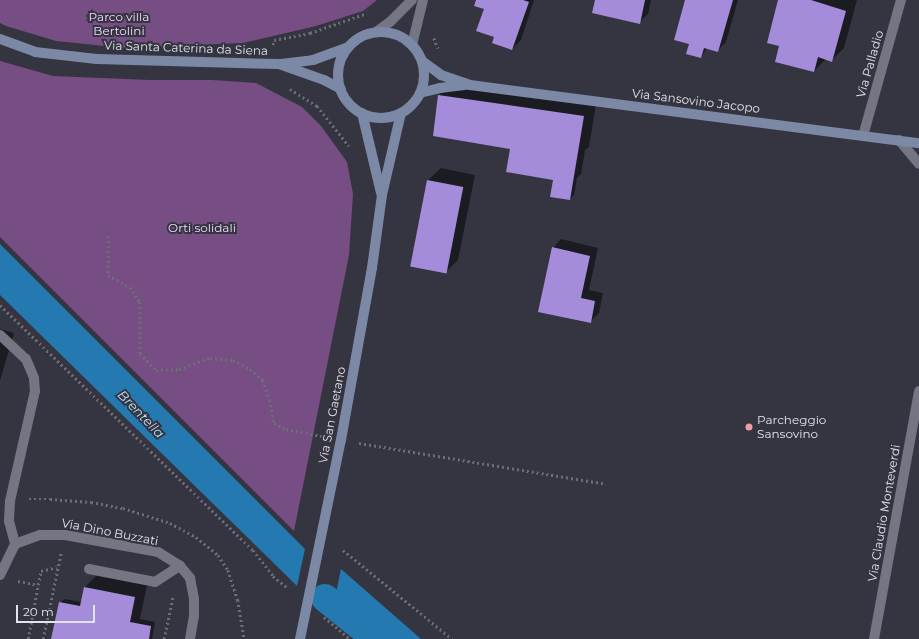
<!DOCTYPE html>
<style>
body{margin:0}
#map{position:relative;width:919px;height:639px;overflow:hidden;background:#343540;font-family:Montserrat,sans-serif}
div>[style]{position:absolute}
.green>*{inset:0;background:#764e83}
.water>*{inset:0;background:#2379b0}
.shadow>*{inset:0;background:#0007}
.canal>*{height:28px;margin:-14px;padding:0 14px;transform-origin:14px;border-radius:14px;background:#2379b0}
.building>*{inset:0;background:#a58cda;transform-origin:0 0}
.path>*{height:2.5px;margin-top:-1.25px;transform-origin:0;background:repeating-linear-gradient(90deg,#6c6d77 0 2px,transparent 0 5px)}
.lane>*{height:10px;margin:-5px;padding:0 5px;transform-origin:5px;border-radius:5px;background:#747683}
.street>*{height:10px;margin:-5px;padding:0 5px;transform-origin:5px;border-radius:5px;background:#747683}
.secondary>*{height:10px;margin:-5px;padding:0 5px;transform-origin:5px;border-radius:5px;background:#7c89a6}
.secondary>.ring{margin:-5px;padding:0;box-sizing:content-box;background:none;border:10px solid #7c89a6;border-radius:50%}
.dots>*{width:11px;height:11px;translate:-50% -50%;box-sizing:border-box;border:2px solid #343540;border-radius:50%}
span{translate:-50% -50%;white-space:nowrap;text-align:center;line-height:1.15;-webkit-text-stroke:4px #343540;paint-order:stroke}
.park-label{font-size:12px;color:#f5d9ff}
.street-label{font-size:12px;color:#e3e4eb}
.poi-label{font-size:12px;color:#e3e4eb}
.left{translate:0 -50%;text-align:left}
.water-label{font-size:13px;color:#bae0ff;font-style:italic}
.scale{position:absolute;left:16px;top:605px;width:79px;height:18px;box-sizing:border-box;border:2px solid #e3e4eb;border-top:0;padding-left:5px;font-size:12px;line-height:14px;white-space:nowrap;color:#e3e4eb;-webkit-text-stroke:3px #343540;paint-order:stroke}
</style>
<div id="map">
<div class="green">
<i style="clip-path:polygon(0 0,377px 0,363px 11px,316px 26px,243px 43px,124px 48px,56px 41px,6px 26px,0 23px)"></i>
<i style="clip-path:polygon(0 61px,53px 76px,150px 80px,212px 80px,256px 83px,302px 107px,321px 126px,347px 162px,353px 194px,349px 255px,294px 531px,0 237px)"></i>
</div>
<div class="water">
<i style="clip-path:polygon(0 244px,305px 549px,297px 586px,0 295px)"></i>
<i style="clip-path:polygon(341px 569px,421px 639px,356px 639px,331px 617px)"></i>
</div>
<div class="shadow">
<i style="clip-path:polygon(477px 0,534px 0,521px 40px,512px 49px,495px 36px,485px 8px)"></i>
<i style="clip-path:polygon(596px 0,651px 0,648px 14px,639px 22px)"></i>
<i style="clip-path:polygon(686px 0,738px 0,726px 42px,717px 51px,707px 48px,701px 57px,690px 44px)"></i>
<i style="clip-path:polygon(779px 0,857px 0,844px 48px,832px 60px,826px 59px,814px 71px,780px 45px)"></i>
<i style="clip-path:polygon(452px 83px,596px 104px,589px 147px,585px 150px,581px 174px,577px 178px,574px 195px,570px 199px,554px 179px,439px 95px)"></i>
<i style="clip-path:polygon(441px 168px,475px 175px,458px 260px,446px 272px,411px 266px,428px 180px)"></i>
<i style="clip-path:polygon(561px 239px,598px 248px,589px 290px,603px 293px,599px 313px,590px 322px,553px 248px)"></i>
<i style="clip-path:polygon(0 329px,14px 333px,0 381px)"></i>
<i style="clip-path:polygon(97px 575px,147px 585px,140px 619px,155px 622px,152px 639px,52px 639px,60px 603px,64px 599px,82px 602px,85px 587px)"></i>
</div>
<div class="canal">
<i style="left:325px;top:598px;width:65px;rotate:38.8deg"></i>
</div>
<div class="building">
<i style="clip-path:polygon(476px 0,523px 0,529px 2px,512px 50px,492px 43px,494px 37px,476px 31px,484px 9px,474px 6px)"></i>
<i style="clip-path:polygon(595px 0,645px 0,640px 24px,592px 13px)"></i>
<i style="clip-path:polygon(685px 0,733px 0,718px 52px,704px 48px,701px 58px,686px 54px,689px 44px,674px 40px)"></i>
<i style="clip-path:polygon(778px 0,811px 0,846px 11px,832px 62px,818px 57px,814px 72px,775px 62px,779px 46px,767px 43px)"></i>
<i style="clip-path:polygon(438px 95px,584px 116px,570px 200px,550px 197px,553px 180px,506px 172px,510px 149px,433px 136px)"></i>
<i style="left:427px;top:180px;width:37px;height:88px;rotate:11deg"></i>
<i style="clip-path:polygon(552px 247px,590px 256px,581px 298px,595px 301px,591px 323px,538px 312px)"></i>
<i style="clip-path:polygon(84px 587px,135px 597px,130px 622px,151px 626px,149px 639px,51px 639px,59px 602px,80px 606px)"></i>
</div>
<div class="path">
<i style="left:434px;top:38px;width:11px;rotate:68deg"></i>
<i style="left:273px;top:45px;width:5px;rotate:-79deg"></i>
<i style="left:274px;top:40px;width:37px;rotate:-11deg"></i>
<i style="left:310px;top:33px;width:60px;rotate:-19.3deg"></i>
<i style="left:290px;top:89px;width:32px;rotate:32deg"></i>
<i style="left:317px;top:106px;width:51px;rotate:51.3deg"></i>
<i style="left:109px;top:236px;width:39px;rotate:91deg"></i>
<i style="left:108px;top:275px;width:25px;rotate:29deg"></i>
<i style="left:130px;top:287px;width:18px;rotate:56deg"></i>
<i style="left:140px;top:302px;width:51px;rotate:90deg"></i>
<i style="left:140px;top:353px;width:23px;rotate:47deg"></i>
<i style="left:156px;top:370px;width:23px;rotate:-2deg"></i>
<i style="left:179px;top:369px;width:33px;rotate:-20deg"></i>
<i style="left:210px;top:358px;width:23px;rotate:5deg"></i>
<i style="left:233px;top:360px;width:19px;rotate:28deg"></i>
<i style="left:250px;top:369px;width:17px;rotate:40deg"></i>
<i style="left:263px;top:380px;width:21px;rotate:71deg"></i>
<i style="left:270px;top:400px;width:23px;rotate:80deg"></i>
<i style="left:274px;top:423px;width:13px;rotate:27deg"></i>
<i style="left:286px;top:429px;width:38px;rotate:11deg"></i>
<i style="left:0;top:305px;width:352px;rotate:44.1deg"></i>
<i style="left:253px;top:550px;width:33px;rotate:52deg"></i>
<i style="left:273px;top:576px;width:19px;rotate:39deg"></i>
<i style="left:359px;top:443px;width:250px;rotate:9.4deg"></i>
<i style="left:29px;top:499px;width:21px"></i>
<i style="left:50px;top:499px;width:41px;rotate:4.2deg"></i>
<i style="left:91px;top:502px;width:33px;rotate:11deg"></i>
<i style="left:123px;top:508px;width:49px;rotate:17.7deg"></i>
<i style="left:170px;top:523px;width:30px;rotate:28deg"></i>
<i style="left:196px;top:537px;width:28px;rotate:39deg"></i>
<i style="left:218px;top:555px;width:18px;rotate:56deg"></i>
<i style="left:228px;top:570px;width:32px;rotate:72deg"></i>
<i style="left:238px;top:600px;width:39px;rotate:81deg"></i>
<i style="left:343px;top:550px;width:141px;rotate:39.2deg"></i>
<i style="left:18px;top:581px;width:20px;rotate:11deg"></i>
<i style="left:38px;top:585px;width:14px;rotate:-78deg"></i>
<i style="left:41px;top:571px;width:16px;rotate:-14deg"></i>
<i style="left:324px;top:617px;width:34px;rotate:40deg"></i>
<i style="left:28px;top:639px;width:55px;rotate:-79.5deg"></i>
<i style="left:43px;top:639px;width:88px;rotate:-78.2deg"></i>
<i style="left:164px;top:639px;width:44px;rotate:-78.2deg"></i>
</div>
<div class="lane">
<i style="left:89px;top:569px;width:67px;rotate:11.1deg"></i>
<i style="left:155px;top:582px;width:30px;rotate:-33deg"></i>
</div>
<div class="street">
<i style="left:376px;top:32px;width:17px;rotate:-36deg"></i>
<i style="left:390px;top:22px;width:31px;rotate:-45deg"></i>
<i style="left:412px;top:45px;width:46px;rotate:-76.3deg"></i>
<i style="left:863px;top:136px;width:141px;rotate:-74.4deg"></i>
<i style="left:899px;top:140px;width:31px;rotate:50deg"></i>
<i style="left:0;top:335px;width:35px;rotate:43deg"></i>
<i style="left:26px;top:359px;width:21px;rotate:67deg"></i>
<i style="left:34px;top:378px;width:13px;rotate:86deg"></i>
<i style="left:35px;top:391px;width:113px;rotate:102.8deg"></i>
<i style="left:10px;top:501px;width:20px;rotate:93deg"></i>
<i style="left:9px;top:521px;width:24px;rotate:75deg"></i>
<i style="left:0;top:575px;width:34px;rotate:-64deg"></i>
<i style="left:15px;top:544px;width:27px;rotate:-20deg"></i>
<i style="left:40px;top:535px;width:25px"></i>
<i style="left:65px;top:535px;width:95px;rotate:10.4deg"></i>
<i style="left:158px;top:552px;width:26px;rotate:32deg"></i>
<i style="left:180px;top:566px;width:16px;rotate:50deg"></i>
<i style="left:190px;top:578px;width:21px;rotate:79deg"></i>
<i style="left:194px;top:599px;width:17px;rotate:90deg"></i>
<i style="left:194px;top:616px;width:23px;rotate:100deg"></i>
<i style="left:874px;top:639px;width:252px;rotate:-79.7deg"></i>
</div>
<div class="secondary">
<i class="ring" style="left:338px;top:32px;width:76px;height:76px"></i>
<i style="left:0;top:39px;width:37px;rotate:20deg"></i>
<i style="left:35px;top:52px;width:62px;rotate:6.4deg"></i>
<i style="left:97px;top:59px;width:182px;rotate:1.6deg"></i>
<i style="left:279px;top:64px;width:48px;rotate:19.6deg"></i>
<i style="left:324px;top:80px;width:19px;rotate:28deg"></i>
<i style="left:422px;top:61px;width:24px;rotate:36deg"></i>
<i style="left:441px;top:75px;width:31px;rotate:19deg"></i>
<i style="left:470px;top:85px;width:453px;rotate:7.4deg"></i>
<i style="left:281px;top:64px;width:32px;rotate:-7deg"></i>
<i style="left:313px;top:60px;width:38px;rotate:-20deg"></i>
<i style="left:420px;top:93px;width:21px;rotate:-14deg"></i>
<i style="left:440px;top:88px;width:26px;rotate:-7deg"></i>
<i style="left:362px;top:113px;width:82px;rotate:76.6deg"></i>
<i style="left:300px;top:639px;width:203px;rotate:-78.4deg"></i>
<i style="left:341px;top:440px;width:175px;rotate:-79.8deg"></i>
<i style="left:372px;top:268px;width:74px;rotate:-82.2deg"></i>
<i style="left:382px;top:195px;width:84px;rotate:-77deg"></i>
</div>
<div class="dots">
<i style="left:749px;top:427px;background:#f49aa2"></i>
</div>
<div class="park-label">
<span style="left:119px;top:24px">Parco villa<br>Bertolini</span>
<span style="left:202px;top:228px">Orti solidali</span>
</div>
<div class="street-label">
<span style="left:186px;top:48px;rotate:2deg">Via Santa Caterina da Siena</span>
<span style="left:870px;top:64px;rotate:-74deg">Via Palladio</span>
<span style="left:696px;top:101px;rotate:7deg">Via Sansovino Jacopo</span>
<span style="left:332px;top:415px;rotate:-79deg">Via San Gaetano</span>
<span style="left:884px;top:513px;rotate:-80deg">Via Claudio Monteverdi</span>
<span style="left:110px;top:532px;rotate:11deg">Via Dino Buzzati</span>
</div>
<div class="poi-label">
<span class="left" style="left:757px;top:427px">Parcheggio<br>Sansovino</span>
</div>
<div class="water-label">
<span style="left:141px;top:414px;rotate:46deg">Brentella</span>
</div>
<div class="scale">20 m</div>
</div>
